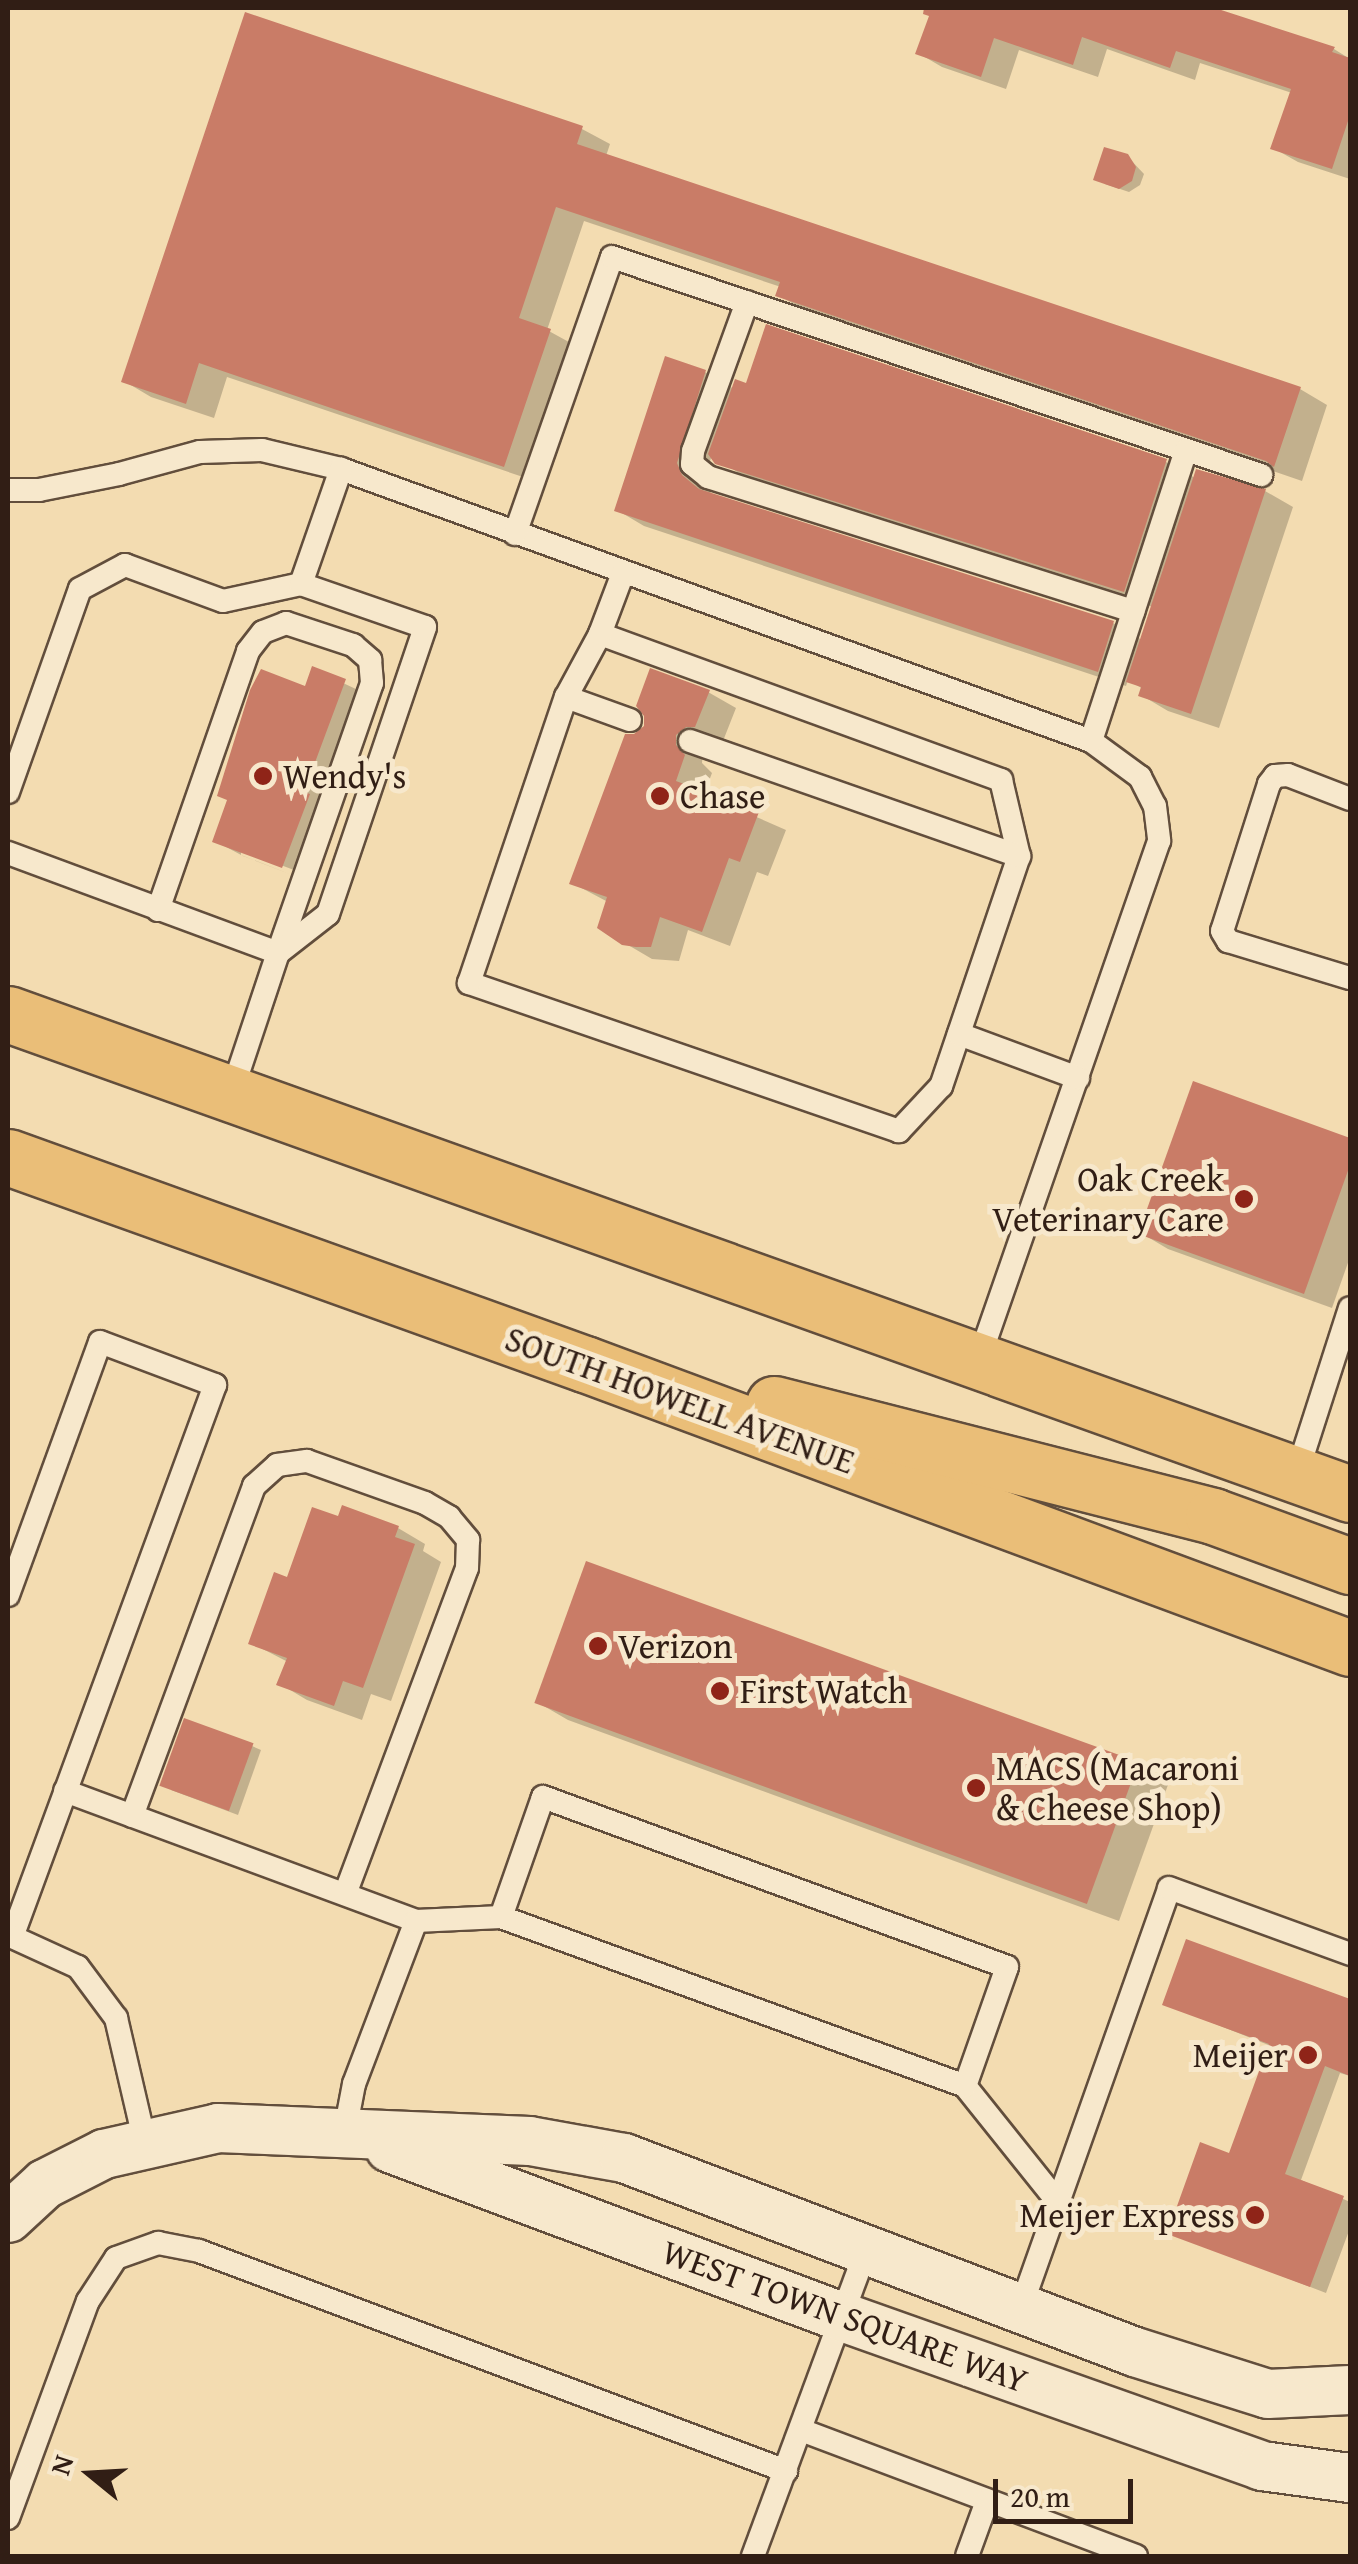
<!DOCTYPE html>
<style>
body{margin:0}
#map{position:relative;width:1358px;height:2564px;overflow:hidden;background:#f3dcb1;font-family:"Gentium Book Plus",serif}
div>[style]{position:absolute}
.shadow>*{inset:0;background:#0003}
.building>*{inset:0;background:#c97c67;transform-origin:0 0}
.roads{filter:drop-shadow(2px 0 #624e3c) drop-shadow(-2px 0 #624e3c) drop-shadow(0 2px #624e3c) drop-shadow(0 -2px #624e3c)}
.lane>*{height:22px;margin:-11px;padding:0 11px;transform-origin:11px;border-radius:11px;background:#f7e8cc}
.street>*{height:48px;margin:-24px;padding:0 24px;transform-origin:24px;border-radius:24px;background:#f7e8cc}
.primary>*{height:55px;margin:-27.5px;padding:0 27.5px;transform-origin:27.5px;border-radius:27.5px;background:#eabe78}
.dots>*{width:28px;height:28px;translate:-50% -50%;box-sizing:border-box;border:5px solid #f7e8cc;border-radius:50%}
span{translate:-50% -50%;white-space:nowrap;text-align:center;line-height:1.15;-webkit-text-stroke:10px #f7e8cc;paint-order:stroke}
.poi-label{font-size:35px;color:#311e15}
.left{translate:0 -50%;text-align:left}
.right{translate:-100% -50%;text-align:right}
.street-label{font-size:35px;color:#311e15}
.frame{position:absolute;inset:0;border:10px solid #311e15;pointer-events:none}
.north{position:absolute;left:40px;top:2424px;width:100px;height:100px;-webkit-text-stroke:8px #f7e8cc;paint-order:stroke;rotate:288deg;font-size:28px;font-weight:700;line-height:40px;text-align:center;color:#311e15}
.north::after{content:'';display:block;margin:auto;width:35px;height:45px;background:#311e15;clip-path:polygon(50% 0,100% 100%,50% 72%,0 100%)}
.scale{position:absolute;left:993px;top:2479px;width:140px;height:45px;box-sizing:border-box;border:5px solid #311e15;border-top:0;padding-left:12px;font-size:30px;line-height:35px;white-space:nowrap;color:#311e15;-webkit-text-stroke:8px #f7e8cc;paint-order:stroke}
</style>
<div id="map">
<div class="shadow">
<i style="clip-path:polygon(934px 8px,1198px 8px,1334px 49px,1350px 59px,1350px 179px,1298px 162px,1273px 148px,1292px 93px,1200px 63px,1195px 80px,1107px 49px,1098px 77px,1019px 50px,1006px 89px,942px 67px,918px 53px)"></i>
<i style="clip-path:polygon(247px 15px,582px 129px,610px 144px,606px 156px,1300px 389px,1327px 405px,1302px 481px,806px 311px,778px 295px,781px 287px,584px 221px,547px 330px,578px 347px,532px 480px,227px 377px,214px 418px,151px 397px,124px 381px)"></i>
<i style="clip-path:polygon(1127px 156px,1144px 174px,1140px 185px,1129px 192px,1105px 184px)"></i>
<i style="clip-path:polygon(evenodd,666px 359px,705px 372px,734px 389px,1166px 462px,1195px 478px,1197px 472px,1265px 491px,1293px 507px,1219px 728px,1168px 711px,1141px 695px,1143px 689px,1128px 680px,1126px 686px,644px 526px,617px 510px,666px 359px,712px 455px,746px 478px,1153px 607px,1142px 640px,1113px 623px,712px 495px,704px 480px,712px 455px)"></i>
<i style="clip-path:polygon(evenodd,313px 669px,373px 697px,310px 882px,243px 856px,215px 841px,306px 689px,313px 669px,241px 850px,294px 870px,292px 875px,241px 855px,241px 850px)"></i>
<i style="clip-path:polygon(708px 692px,736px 708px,723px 741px,703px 751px,702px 763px,712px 773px,704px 794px,786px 830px,768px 876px,757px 872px,730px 946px,688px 930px,679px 961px,652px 959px,623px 942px,608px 902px,572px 883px,634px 737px)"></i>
<i style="clip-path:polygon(1194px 1084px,1350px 1140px,1350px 1257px,1332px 1308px,1168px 1249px,1141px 1233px)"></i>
<i style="clip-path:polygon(340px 1520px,398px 1528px,425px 1544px,423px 1551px,441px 1562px,391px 1701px,371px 1694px,362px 1720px,307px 1700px,280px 1684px,288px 1662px,251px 1643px,289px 1580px)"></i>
<i style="clip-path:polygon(537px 1702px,1138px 1764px,1169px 1782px,1119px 1921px,568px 1720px)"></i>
<i style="clip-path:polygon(252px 1746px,261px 1750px,238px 1815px,171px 1790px)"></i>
<i style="clip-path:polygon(1188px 1942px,1350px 2002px,1350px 2076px,1340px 2073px,1301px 2180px,1350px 2202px,1350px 2228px,1326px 2293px,1170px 2233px,1230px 2156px,1271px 2046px,1165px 2004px)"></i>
</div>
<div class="building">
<i style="clip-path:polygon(924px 8px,1215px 8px,1335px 47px,1332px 52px,1350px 58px,1350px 115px,1332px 169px,1270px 149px,1291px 89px,1176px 51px,1170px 68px,1082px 37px,1073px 65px,994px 38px,981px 77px,915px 54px,929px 16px,923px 14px)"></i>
<i style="clip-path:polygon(245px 12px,583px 126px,577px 144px,1301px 387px,1274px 467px,1266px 461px,775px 296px,780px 282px,556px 207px,519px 318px,551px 329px,504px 467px,199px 363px,186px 404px,121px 382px)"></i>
<i style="clip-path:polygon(1104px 147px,1128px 154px,1136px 167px,1132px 181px,1119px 189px,1093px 180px)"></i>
<i style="clip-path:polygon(766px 324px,1167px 459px,1124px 592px,715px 464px,708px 454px,735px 379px,746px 383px)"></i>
<i style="clip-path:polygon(665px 356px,706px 370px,677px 463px,682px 475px,699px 489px,1114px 621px,1098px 672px,614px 511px)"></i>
<i style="clip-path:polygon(1196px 469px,1266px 489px,1191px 714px,1138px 696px,1141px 687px,1126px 682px)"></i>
<i style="clip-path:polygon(312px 666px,346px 679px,304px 792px,310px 794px,282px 868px,212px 842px,227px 800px,217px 796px,250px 690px,261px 669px,305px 686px)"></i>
<i style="clip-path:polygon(650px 668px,710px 690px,695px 727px,686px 727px,676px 735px,676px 745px,685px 755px,676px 781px,759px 812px,740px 862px,729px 858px,702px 932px,660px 917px,651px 947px,636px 947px,622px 945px,597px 928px,607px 897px,569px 884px,625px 734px,634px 734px,644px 726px,644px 716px,636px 706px)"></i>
<i style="clip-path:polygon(1193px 1081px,1350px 1138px,1350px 1165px,1304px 1294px,1138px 1234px)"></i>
<i style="clip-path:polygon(342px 1505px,399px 1526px,395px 1537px,415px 1544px,363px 1688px,343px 1681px,334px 1706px,276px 1685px,287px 1658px,248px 1644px,274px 1572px,287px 1577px,312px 1507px,338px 1516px)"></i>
<i style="left:586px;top:1561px;width:588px;height:151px;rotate:20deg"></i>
<i style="left:184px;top:1718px;width:74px;height:72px;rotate:20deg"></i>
<i style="clip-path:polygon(1186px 1939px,1350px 1999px,1350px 2076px,1325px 2066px,1285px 2174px,1344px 2196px,1310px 2287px,1167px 2234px,1200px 2142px,1229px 2153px,1269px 2044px,1162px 2005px)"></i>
</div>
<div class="roads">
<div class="lane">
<i style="left:747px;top:302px;width:158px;rotate:109.9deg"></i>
<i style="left:693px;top:451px;width:13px;rotate:94deg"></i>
<i style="left:692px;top:464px;width:21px;rotate:39deg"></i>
<i style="left:708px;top:477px;width:446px;rotate:17.5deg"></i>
<i style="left:8px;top:490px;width:31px"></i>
<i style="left:39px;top:490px;width:82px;rotate:-11.3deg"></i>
<i style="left:119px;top:474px;width:84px;rotate:-15.2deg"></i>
<i style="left:200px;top:452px;width:62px;rotate:-1.8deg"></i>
<i style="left:262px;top:450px;width:81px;rotate:13.5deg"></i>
<i style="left:341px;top:469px;width:798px;rotate:19.93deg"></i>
<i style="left:1091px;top:741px;width:61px;rotate:36.3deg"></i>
<i style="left:1140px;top:777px;width:33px;rotate:63deg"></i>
<i style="left:1155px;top:806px;width:35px;rotate:83deg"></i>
<i style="left:1159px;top:841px;width:548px;rotate:109.16deg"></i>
<i style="left:515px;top:534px;width:293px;rotate:-70.7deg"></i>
<i style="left:612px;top:257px;width:685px;rotate:18.57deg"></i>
<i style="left:600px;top:634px;width:427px;rotate:20deg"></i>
<i style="left:1001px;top:780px;width:78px;rotate:76.7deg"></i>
<i style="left:1019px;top:856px;width:243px;rotate:108.7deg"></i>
<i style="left:941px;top:1086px;width:62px;rotate:133deg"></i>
<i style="left:899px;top:1131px;width:455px;rotate:-161deg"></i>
<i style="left:469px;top:983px;width:302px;rotate:-71.3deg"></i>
<i style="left:566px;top:697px;width:72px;rotate:-61.6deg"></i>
<i style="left:600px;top:634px;width:65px;rotate:-69.3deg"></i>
<i style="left:566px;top:697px;width:68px;rotate:19.8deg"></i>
<i style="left:690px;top:741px;width:349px;rotate:19.3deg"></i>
<i style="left:1091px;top:741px;width:306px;rotate:-71.9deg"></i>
<i style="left:8px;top:792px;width:215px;rotate:-70.5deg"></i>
<i style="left:80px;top:589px;width:51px;rotate:-28.1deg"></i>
<i style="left:125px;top:565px;width:104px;rotate:20.2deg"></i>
<i style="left:223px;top:601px;width:80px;rotate:-12.3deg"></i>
<i style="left:301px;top:584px;width:122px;rotate:-70.8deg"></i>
<i style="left:1350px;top:799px;width:66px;rotate:-158.8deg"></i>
<i style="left:1288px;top:775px;width:13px;rotate:176deg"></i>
<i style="left:1275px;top:776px;width:10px;rotate:127deg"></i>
<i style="left:1269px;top:784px;width:154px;rotate:107.7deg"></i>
<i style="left:1222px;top:931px;width:12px;rotate:59deg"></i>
<i style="left:1228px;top:941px;width:127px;rotate:16.9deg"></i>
<i style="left:8px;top:853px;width:288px;rotate:20.3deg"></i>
<i style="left:278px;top:953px;width:149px;rotate:108.4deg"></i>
<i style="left:158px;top:910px;width:274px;rotate:-70.8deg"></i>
<i style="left:248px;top:651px;width:24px;rotate:-52deg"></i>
<i style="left:263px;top:632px;width:25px;rotate:-21deg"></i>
<i style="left:286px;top:623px;width:71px;rotate:18.2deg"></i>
<i style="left:353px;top:645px;width:23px;rotate:41deg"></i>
<i style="left:370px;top:660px;width:23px;rotate:85deg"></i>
<i style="left:372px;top:683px;width:286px;rotate:109.2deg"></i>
<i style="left:278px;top:953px;width:63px;rotate:-38deg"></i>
<i style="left:328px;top:914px;width:303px;rotate:-71.3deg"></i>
<i style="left:425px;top:627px;width:131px;rotate:-160.9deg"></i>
<i style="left:959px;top:1034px;width:127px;rotate:20.3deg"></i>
<i style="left:1297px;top:1473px;width:173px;rotate:-72.2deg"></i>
<i style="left:8px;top:1595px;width:269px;rotate:-70deg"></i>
<i style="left:100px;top:1342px;width:123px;rotate:20.5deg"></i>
<i style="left:215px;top:1385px;width:588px;rotate:110.19deg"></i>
<i style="left:65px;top:1791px;width:374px;rotate:20.3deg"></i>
<i style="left:132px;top:1816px;width:352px;rotate:-69.7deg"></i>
<i style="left:254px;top:1486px;width:31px;rotate:-42deg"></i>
<i style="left:277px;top:1465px;width:30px;rotate:-8deg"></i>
<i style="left:307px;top:1461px;width:125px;rotate:19.6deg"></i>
<i style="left:425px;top:1503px;width:28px;rotate:30deg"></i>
<i style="left:449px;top:1517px;width:30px;rotate:50deg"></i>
<i style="left:468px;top:1540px;width:28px;rotate:92deg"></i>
<i style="left:467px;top:1568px;width:348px;rotate:110.5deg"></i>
<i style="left:501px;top:1917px;width:127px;rotate:-70.7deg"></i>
<i style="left:543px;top:1797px;width:494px;rotate:20.1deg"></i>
<i style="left:1007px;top:1967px;width:126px;rotate:109.4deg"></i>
<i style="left:965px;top:2086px;width:149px;rotate:51.3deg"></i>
<i style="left:8px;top:1935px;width:77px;rotate:24.6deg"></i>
<i style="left:78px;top:1967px;width:64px;rotate:53.3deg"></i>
<i style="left:116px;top:2018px;width:128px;rotate:76.9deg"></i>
<i style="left:345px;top:2131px;width:48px;rotate:-79.2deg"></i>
<i style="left:354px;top:2084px;width:174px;rotate:-69.2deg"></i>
<i style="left:416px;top:1921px;width:85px;rotate:-2.7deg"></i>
<i style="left:501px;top:1917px;width:494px;rotate:20deg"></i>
<i style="left:1021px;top:2307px;width:444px;rotate:-70.5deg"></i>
<i style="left:1169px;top:1888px;width:193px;rotate:20deg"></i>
<i style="left:801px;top:2430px;width:358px;rotate:20.6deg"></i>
<i style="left:8px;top:2518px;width:231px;rotate:-69.8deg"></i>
<i style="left:88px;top:2301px;width:51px;rotate:-56.9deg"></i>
<i style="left:116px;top:2258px;width:45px;rotate:-19.7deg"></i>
<i style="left:158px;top:2243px;width:42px;rotate:11deg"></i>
<i style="left:199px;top:2251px;width:627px;rotate:20.55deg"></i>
<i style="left:753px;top:2556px;width:325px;rotate:-69.7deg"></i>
<i style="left:967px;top:2556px;width:59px;rotate:-70deg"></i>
</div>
<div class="street">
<i style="left:390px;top:2148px;width:483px;rotate:20.5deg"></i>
<i style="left:842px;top:2317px;width:446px;rotate:19.5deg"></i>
<i style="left:1262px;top:2466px;width:89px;rotate:7.8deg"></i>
<i style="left:8px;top:2218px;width:50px;rotate:-42.6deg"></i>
<i style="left:45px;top:2184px;width:66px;rotate:-27deg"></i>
<i style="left:104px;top:2154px;width:117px;rotate:-12.8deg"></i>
<i style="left:218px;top:2128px;width:312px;rotate:2.4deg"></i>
<i style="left:530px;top:2141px;width:96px;rotate:10.3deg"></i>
<i style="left:624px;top:2158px;width:547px;rotate:20.79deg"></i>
<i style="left:1135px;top:2352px;width:139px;rotate:17.5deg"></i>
<i style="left:1268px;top:2394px;width:82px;rotate:-2.8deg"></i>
</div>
<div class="primary">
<i style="left:8px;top:1014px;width:1425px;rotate:19.68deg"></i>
<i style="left:8px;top:1157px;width:613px;rotate:19.74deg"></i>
<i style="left:585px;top:1364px;width:816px;rotate:20.37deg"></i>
<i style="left:774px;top:1404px;width:453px;rotate:14.3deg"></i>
<i style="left:1213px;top:1516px;width:146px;rotate:20.1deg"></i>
</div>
</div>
<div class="dots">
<i style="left:263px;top:776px;background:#8f2418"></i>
<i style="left:660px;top:796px;background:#8f2418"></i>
<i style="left:1244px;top:1199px;background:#8f2418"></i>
<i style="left:598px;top:1646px;background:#8f2418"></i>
<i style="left:720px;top:1691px;background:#8f2418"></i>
<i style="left:976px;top:1788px;background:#8f2418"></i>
<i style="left:1308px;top:2055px;background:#8f2418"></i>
<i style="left:1255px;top:2215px;background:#8f2418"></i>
</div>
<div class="poi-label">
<span class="left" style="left:283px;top:776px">Wendy's</span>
<span class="left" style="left:680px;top:796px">Chase</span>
<span class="right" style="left:1224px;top:1199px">Oak Creek<br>Veterinary Care</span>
<span class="left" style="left:618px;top:1646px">Verizon</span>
<span class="left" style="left:740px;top:1691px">First Watch</span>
<span class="left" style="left:996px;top:1788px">MACS (Macaroni<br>&amp; Cheese Shop)</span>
<span class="right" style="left:1288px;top:2055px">Meijer</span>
<span class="right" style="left:1235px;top:2215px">Meijer Express</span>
</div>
<div class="street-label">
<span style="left:680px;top:1400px;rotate:20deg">SOUTH HOWELL AVENUE</span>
<span style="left:845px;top:2316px;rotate:20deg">WEST TOWN SQUARE WAY</span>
</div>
<div class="frame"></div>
<div class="north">N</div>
<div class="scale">20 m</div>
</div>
